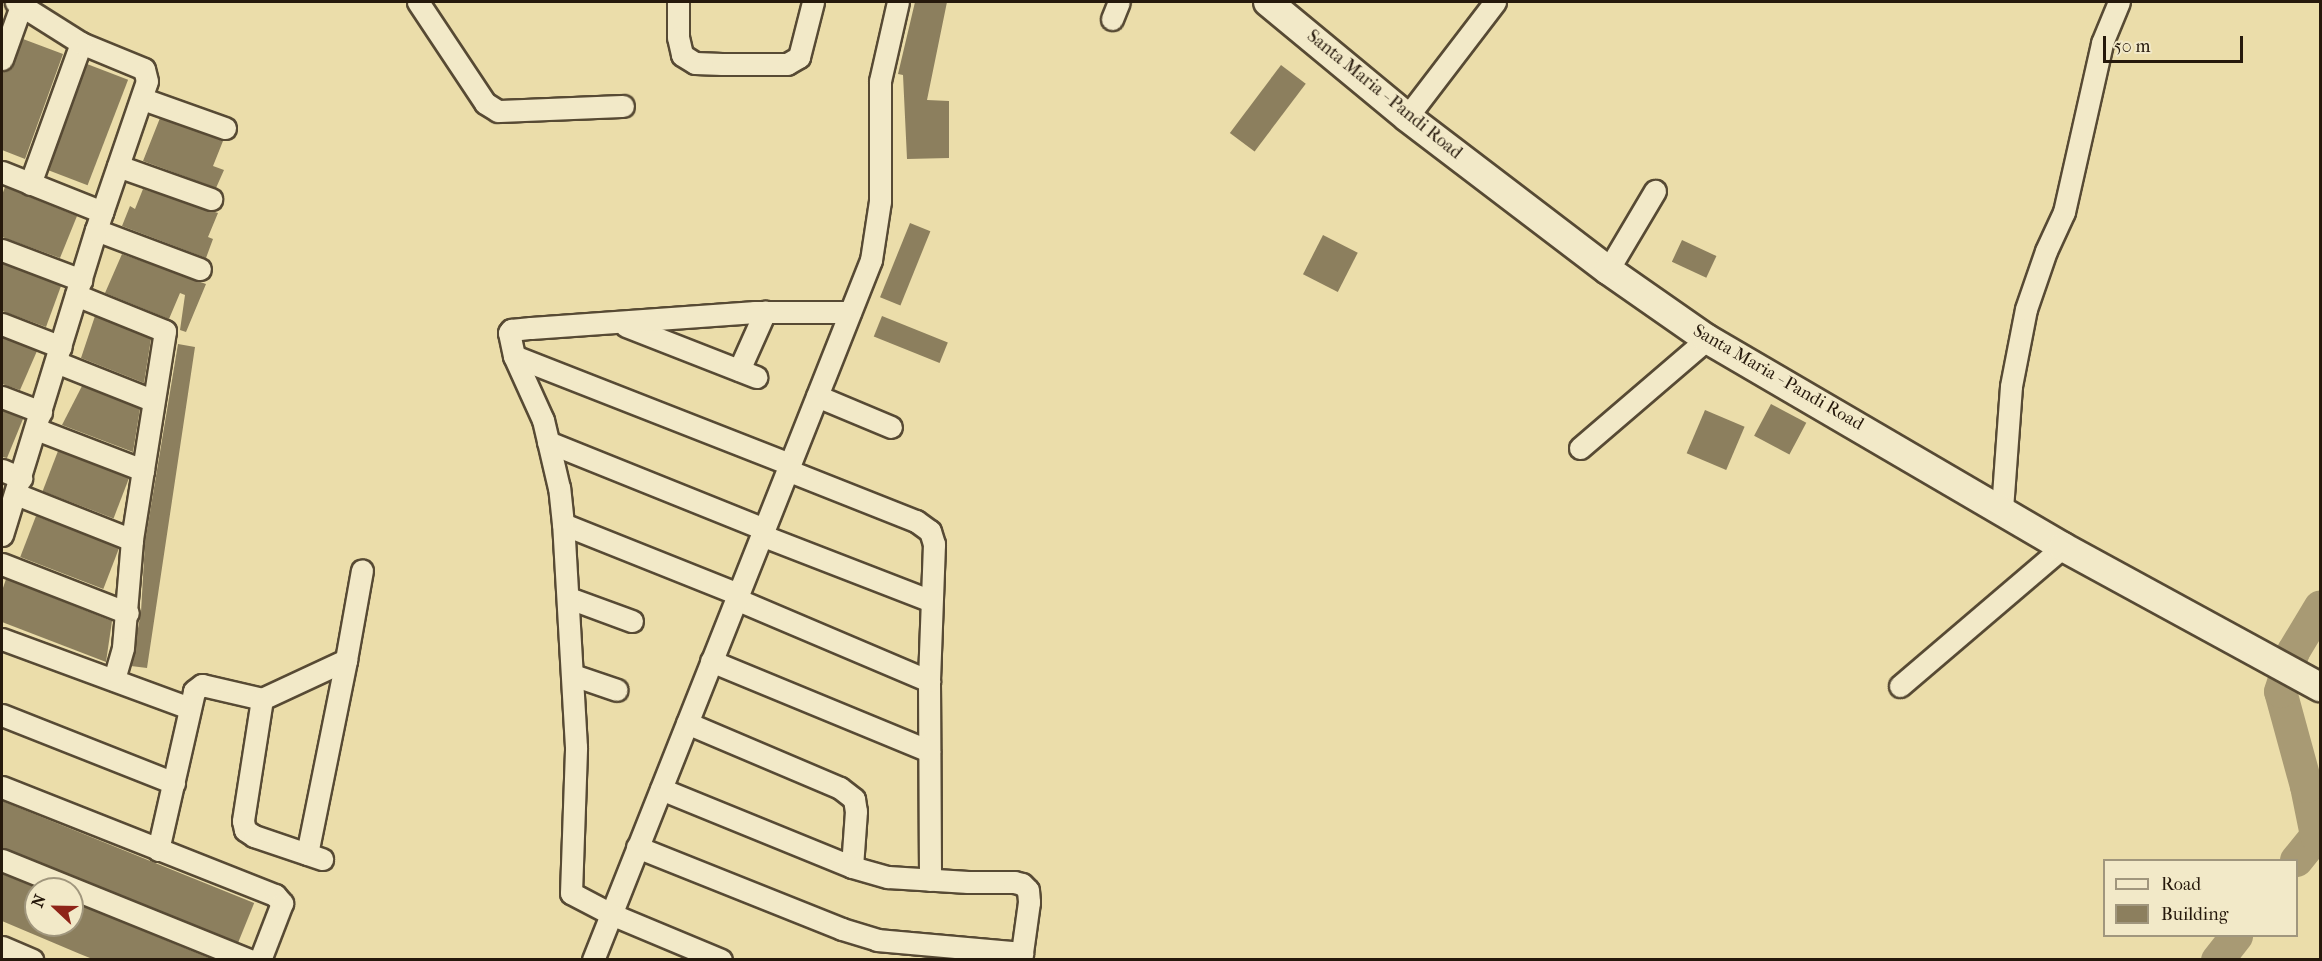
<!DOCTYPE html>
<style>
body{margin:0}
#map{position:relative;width:2322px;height:961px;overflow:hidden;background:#ebddaa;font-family:"IM FELL French Canon",serif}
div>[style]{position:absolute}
.river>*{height:33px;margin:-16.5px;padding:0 16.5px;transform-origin:16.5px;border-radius:16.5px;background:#a89a74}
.building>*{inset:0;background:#8c7f5e;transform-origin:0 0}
.roads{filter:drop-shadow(2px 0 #574a34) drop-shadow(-2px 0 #574a34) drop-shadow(0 2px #574a34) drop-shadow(0 -2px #574a34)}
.minor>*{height:21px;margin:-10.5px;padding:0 10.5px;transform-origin:10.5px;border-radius:10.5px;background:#f2e9c8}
.secondary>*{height:28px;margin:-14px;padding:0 14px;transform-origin:14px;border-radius:14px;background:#f2e9c8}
span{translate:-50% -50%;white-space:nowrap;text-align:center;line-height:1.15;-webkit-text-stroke:4.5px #f2e9c8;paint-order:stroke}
.street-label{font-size:18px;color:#26190c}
.frame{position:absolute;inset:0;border:3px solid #26190c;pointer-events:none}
.legend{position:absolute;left:2103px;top:859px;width:195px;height:78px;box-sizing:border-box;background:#f2e9c8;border:2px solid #a0967d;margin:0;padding:8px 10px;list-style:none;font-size:18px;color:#26190c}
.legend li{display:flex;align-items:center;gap:12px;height:30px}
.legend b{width:30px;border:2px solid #a0967d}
.north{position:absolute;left:24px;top:877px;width:60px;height:60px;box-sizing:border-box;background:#f2e9c8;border:2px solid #a0967d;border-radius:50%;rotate:292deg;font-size:16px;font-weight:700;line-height:24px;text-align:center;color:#26190c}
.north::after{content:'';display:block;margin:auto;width:21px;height:27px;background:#8f2418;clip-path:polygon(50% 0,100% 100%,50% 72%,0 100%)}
.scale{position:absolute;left:2103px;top:36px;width:140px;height:27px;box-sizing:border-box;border:3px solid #26190c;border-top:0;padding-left:8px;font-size:18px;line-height:21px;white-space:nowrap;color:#26190c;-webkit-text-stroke:4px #f2e9c8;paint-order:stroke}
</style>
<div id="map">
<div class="river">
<i style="left:2296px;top:860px;width:32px;rotate:-51deg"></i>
<i style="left:2316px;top:835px;width:50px;rotate:-101.5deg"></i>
<i style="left:2306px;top:786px;width:98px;rotate:-105.3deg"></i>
<i style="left:2280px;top:691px;width:42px;rotate:-72deg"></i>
<i style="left:2293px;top:651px;width:52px;rotate:-59deg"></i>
<i style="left:2217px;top:960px;width:31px;rotate:-52deg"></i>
</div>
<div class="building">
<i style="clip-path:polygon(915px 2px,947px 2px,927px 100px,949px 101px,949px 158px,907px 159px,903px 75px,898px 74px)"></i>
<i style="clip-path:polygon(23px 39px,63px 54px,25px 159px,2px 150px,2px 71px,10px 69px,14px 64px)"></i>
<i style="left:87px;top:64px;width:44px;height:113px;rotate:21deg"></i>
<i style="left:1281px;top:65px;width:31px;height:85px;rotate:37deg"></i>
<i style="clip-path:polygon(160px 118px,223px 141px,213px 166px,224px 170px,216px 188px,143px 161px)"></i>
<i style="clip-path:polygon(5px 187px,77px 216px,60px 258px,2px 237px,2px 195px)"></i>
<i style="clip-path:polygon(143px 189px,218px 213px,208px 237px,213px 239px,206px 258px,122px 226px,130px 206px,135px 209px)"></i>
<i style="left:910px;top:223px;width:22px;height:80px;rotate:22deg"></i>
<i style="left:1323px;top:235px;width:39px;height:44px;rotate:27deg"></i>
<i style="left:1682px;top:240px;width:38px;height:24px;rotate:25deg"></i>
<i style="clip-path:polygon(122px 254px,206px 284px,186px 332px,180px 330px,185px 295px,180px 293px,169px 319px,105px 293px)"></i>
<i style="clip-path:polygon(2px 263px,61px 286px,46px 327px,2px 311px)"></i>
<i style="clip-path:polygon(95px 316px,151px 339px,144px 383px,81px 358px)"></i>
<i style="left:882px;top:316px;width:71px;height:22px;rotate:22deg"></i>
<i style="clip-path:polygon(2px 337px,37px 351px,20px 390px,2px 384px)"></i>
<i style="clip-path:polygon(178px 344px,195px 347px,147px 668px,131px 666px,141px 612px,145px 542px)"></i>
<i style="clip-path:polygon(82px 386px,140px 409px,133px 452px,62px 425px)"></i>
<i style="left:1771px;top:404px;width:40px;height:36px;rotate:28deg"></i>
<i style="clip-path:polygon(2px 410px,23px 419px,7px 458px,2px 457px)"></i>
<i style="left:1705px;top:410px;width:43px;height:47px;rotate:23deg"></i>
<i style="left:58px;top:451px;width:76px;height:43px;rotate:21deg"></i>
<i style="left:36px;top:516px;width:89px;height:44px;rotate:21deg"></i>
<i style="clip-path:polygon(6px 579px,112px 621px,106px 662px,2px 622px,2px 591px)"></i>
<i style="left:2px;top:801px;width:272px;height:46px;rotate:22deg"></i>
<i style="clip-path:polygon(2px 874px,40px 889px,36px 889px,36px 925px,72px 925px,75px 903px,214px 960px,95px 960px,80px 954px,2px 921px)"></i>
</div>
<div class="roads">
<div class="minor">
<i style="left:418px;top:2px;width:121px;rotate:56.4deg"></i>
<i style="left:485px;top:103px;width:15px;rotate:32deg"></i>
<i style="left:498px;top:111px;width:125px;rotate:-2.3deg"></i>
<i style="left:678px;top:2px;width:35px;rotate:90deg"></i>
<i style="left:678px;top:37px;width:18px;rotate:77deg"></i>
<i style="left:682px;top:55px;width:15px;rotate:32deg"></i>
<i style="left:695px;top:63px;width:27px;rotate:2deg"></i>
<i style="left:722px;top:64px;width:65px"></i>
<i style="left:787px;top:64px;width:14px;rotate:-30deg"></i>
<i style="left:799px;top:57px;width:57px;rotate:-75.7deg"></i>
<i style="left:1112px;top:19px;width:18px;rotate:-68deg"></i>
<i style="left:2px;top:59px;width:56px;rotate:-70.3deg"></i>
<i style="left:143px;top:99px;width:87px;rotate:19.5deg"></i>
<i style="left:1407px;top:117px;width:145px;rotate:-52.6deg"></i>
<i style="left:118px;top:166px;width:99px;rotate:19.5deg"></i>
<i style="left:2px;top:172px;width:108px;rotate:21.8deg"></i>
<i style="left:30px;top:184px;width:150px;rotate:-70.1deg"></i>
<i style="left:96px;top:230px;width:111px;rotate:20.6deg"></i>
<i style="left:2px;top:250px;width:85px;rotate:20.8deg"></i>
<i style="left:1608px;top:270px;width:92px;rotate:-59.3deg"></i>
<i style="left:76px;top:295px;width:96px;rotate:22deg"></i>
<i style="left:165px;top:331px;width:212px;rotate:99deg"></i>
<i style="left:132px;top:540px;width:108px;rotate:94.8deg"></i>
<i style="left:123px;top:648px;width:33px;rotate:106deg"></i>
<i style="left:2px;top:324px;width:63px;rotate:21.3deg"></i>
<i style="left:626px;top:326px;width:140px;rotate:21.4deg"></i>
<i style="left:514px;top:356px;width:296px;rotate:21.4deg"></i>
<i style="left:56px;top:362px;width:103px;rotate:21.6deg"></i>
<i style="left:739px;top:370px;width:64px;rotate:-65.9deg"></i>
<i style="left:817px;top:396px;width:80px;rotate:22.7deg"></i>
<i style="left:2px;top:397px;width:42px;rotate:21deg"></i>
<i style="left:36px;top:429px;width:115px;rotate:21deg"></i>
<i style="left:548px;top:442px;width:233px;rotate:21.9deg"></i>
<i style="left:1580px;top:448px;width:167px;rotate:-40.6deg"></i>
<i style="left:2px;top:470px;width:21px;rotate:23deg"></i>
<i style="left:787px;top:470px;width:139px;rotate:21.6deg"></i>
<i style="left:916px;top:521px;width:17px;rotate:36deg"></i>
<i style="left:930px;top:531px;width:14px;rotate:73deg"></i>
<i style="left:934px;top:544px;width:137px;rotate:92.1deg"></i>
<i style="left:929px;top:681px;width:199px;rotate:89.7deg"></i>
<i style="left:16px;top:494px;width:125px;rotate:21.6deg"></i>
<i style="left:2002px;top:509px;width:123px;rotate:-85.8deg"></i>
<i style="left:2011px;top:386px;width:78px;rotate:-79deg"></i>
<i style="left:2026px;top:309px;width:61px;rotate:-71deg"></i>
<i style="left:2046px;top:251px;width:43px;rotate:-65.2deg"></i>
<i style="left:2064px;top:212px;width:173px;rotate:-77.3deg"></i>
<i style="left:2102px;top:43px;width:44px;rotate:-67.5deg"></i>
<i style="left:563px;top:524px;width:188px;rotate:21.8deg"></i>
<i style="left:2px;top:535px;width:319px;rotate:-72.9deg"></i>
<i style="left:96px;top:230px;width:157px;rotate:-71.1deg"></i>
<i style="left:147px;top:81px;width:12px;rotate:-104deg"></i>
<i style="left:144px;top:69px;width:68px;rotate:-157.6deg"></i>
<i style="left:81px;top:43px;width:77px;rotate:-147.8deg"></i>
<i style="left:761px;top:535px;width:182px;rotate:21.2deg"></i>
<i style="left:2px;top:564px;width:135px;rotate:21.3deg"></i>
<i style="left:569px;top:598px;width:67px;rotate:20.1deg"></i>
<i style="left:736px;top:599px;width:210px;rotate:23deg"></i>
<i style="left:2px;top:639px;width:200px;rotate:20.2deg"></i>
<i style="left:711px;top:661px;width:236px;rotate:22.4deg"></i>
<i style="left:573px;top:675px;width:46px;rotate:18.8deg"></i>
<i style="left:1900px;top:686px;width:214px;rotate:-40.5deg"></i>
<i style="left:262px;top:699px;width:123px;rotate:98.9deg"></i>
<i style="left:243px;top:821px;width:9px;rotate:77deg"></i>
<i style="left:245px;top:830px;width:11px;rotate:34deg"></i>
<i style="left:254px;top:836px;width:72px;rotate:18.7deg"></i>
<i style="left:2px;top:715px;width:185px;rotate:21.6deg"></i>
<i style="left:687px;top:723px;width:166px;rotate:23deg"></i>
<i style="left:840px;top:788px;width:18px;rotate:38deg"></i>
<i style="left:854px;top:799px;width:12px;rotate:81deg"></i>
<i style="left:856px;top:811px;width:56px;rotate:94.1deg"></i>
<i style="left:2px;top:787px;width:294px;rotate:21.6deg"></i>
<i style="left:275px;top:895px;width:11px;rotate:49deg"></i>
<i style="left:282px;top:903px;width:61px;rotate:111.1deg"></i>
<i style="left:661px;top:789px;width:206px;rotate:22.2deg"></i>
<i style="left:852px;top:867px;width:37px;rotate:16deg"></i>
<i style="left:888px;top:877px;width:80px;rotate:3.6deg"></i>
<i style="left:968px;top:882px;width:46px"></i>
<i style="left:1014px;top:882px;width:8px;rotate:14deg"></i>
<i style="left:1022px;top:884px;width:8px;rotate:45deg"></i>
<i style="left:1028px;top:890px;width:12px;rotate:85deg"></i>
<i style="left:1029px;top:902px;width:59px;rotate:97.9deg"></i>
<i style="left:637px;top:847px;width:221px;rotate:21.8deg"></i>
<i style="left:842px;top:929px;width:37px;rotate:17deg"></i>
<i style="left:877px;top:940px;width:146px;rotate:5.1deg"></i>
<i style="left:158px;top:850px;width:163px;rotate:-77.2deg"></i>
<i style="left:194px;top:691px;width:10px;rotate:-37deg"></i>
<i style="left:202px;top:685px;width:62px;rotate:13.1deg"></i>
<i style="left:262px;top:699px;width:93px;rotate:-24.9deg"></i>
<i style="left:346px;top:660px;width:91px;rotate:-79.9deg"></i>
<i style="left:307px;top:854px;width:198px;rotate:-78.6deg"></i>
<i style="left:2px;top:860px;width:266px;rotate:22deg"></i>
<i style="left:2px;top:947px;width:33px;rotate:23deg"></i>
<i style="left:593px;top:960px;width:753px;rotate:-68.34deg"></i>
<i style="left:871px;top:260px;width:60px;rotate:-81.3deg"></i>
<i style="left:880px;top:201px;width:120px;rotate:-90deg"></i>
<i style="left:880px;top:81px;width:81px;rotate:-77.2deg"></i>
<i style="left:721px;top:960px;width:119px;rotate:-157.3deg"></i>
<i style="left:611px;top:914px;width:45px;rotate:-152.3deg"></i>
<i style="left:571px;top:893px;width:146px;rotate:-88deg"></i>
<i style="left:576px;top:747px;width:223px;rotate:-93.3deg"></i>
<i style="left:563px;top:524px;width:36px;rotate:-96deg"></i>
<i style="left:559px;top:488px;width:70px;rotate:-103.2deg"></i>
<i style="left:543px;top:420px;width:70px;rotate:-114.4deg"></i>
<i style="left:514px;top:356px;width:24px;rotate:-102deg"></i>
<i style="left:509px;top:333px;width:4px;rotate:-56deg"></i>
<i style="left:511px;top:330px;width:20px;rotate:-6deg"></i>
<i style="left:531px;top:328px;width:225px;rotate:-4.1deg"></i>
<i style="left:755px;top:312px;width:95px"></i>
</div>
<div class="secondary">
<i style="left:1268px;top:2px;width:180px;rotate:39.6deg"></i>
<i style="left:1407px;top:117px;width:253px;rotate:37.3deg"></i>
<i style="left:1608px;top:270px;width:121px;rotate:34.9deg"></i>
<i style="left:1707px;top:339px;width:412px;rotate:30.3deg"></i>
<i style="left:2063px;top:547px;width:293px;rotate:28.6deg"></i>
</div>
</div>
<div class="street-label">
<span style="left:1384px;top:95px;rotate:39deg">Santa Maria - Pandi Road</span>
<span style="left:1778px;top:378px;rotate:30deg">Santa Maria - Pandi Road</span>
</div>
<div class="frame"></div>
<ul class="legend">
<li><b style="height:8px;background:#f2e9c8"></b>Road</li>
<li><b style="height:16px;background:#8c7f5e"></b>Building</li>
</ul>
<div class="north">N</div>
<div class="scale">50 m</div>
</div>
